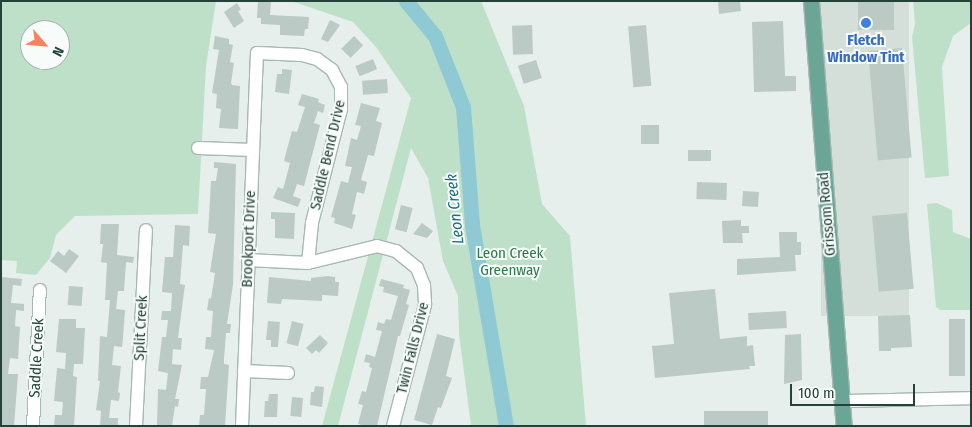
<!DOCTYPE html>
<style>
body{margin:0}
#map{position:relative;width:972px;height:427px;overflow:hidden;background:#e6efeb;font-family:"Fira Sans Condensed",sans-serif}
div>[style]{position:absolute}
.built>*{inset:0;background:#d4dfda;transform-origin:0 0}
.green>*{inset:0;background:#bfe0c8}
.river>*{height:15px;margin:-7.5px;padding:0 7.5px;transform-origin:7.5px;border-radius:7.5px;background:#8ec9d4}
.building>*{inset:0;background:#bbcac4;transform-origin:0 0}
.roads{filter:drop-shadow(1px 0 #a8b8b2) drop-shadow(-1px 0 #a8b8b2) drop-shadow(0 1px #a8b8b2) drop-shadow(0 -1px #a8b8b2)}
.minor>*{height:12px;margin:-6px;padding:0 6px;transform-origin:6px;border-radius:6px;background:#fff}
.major>*{height:15px;margin:-7.5px;padding:0 7.5px;transform-origin:7.5px;border-radius:7.5px;background:#6aa596}
.dots>*{width:14px;height:14px;translate:-50% -50%;box-sizing:border-box;border:2px solid #f7fbf9;border-radius:50%}
span{translate:-50% -50%;white-space:nowrap;text-align:center;line-height:1.15;-webkit-text-stroke:4px #f7fbf9;paint-order:stroke}
.shop-label{font-size:15px;color:#366cbe;font-weight:700}
.street-label{font-size:15px;color:#24423a}
.park-label{font-size:15px;color:#2d7a4b}
.water-label{font-size:16px;color:#1c6f80;font-style:italic}
.frame{position:absolute;inset:0;border:2px solid #24423a;pointer-events:none}
.north{position:absolute;left:20px;top:20px;width:50px;height:50px;box-sizing:border-box;background:#f7fbf9;border:1px solid #a3b1ad;border-radius:50%;rotate:117deg;font-size:14px;font-weight:700;line-height:20px;text-align:center;color:#24423a}
.north::after{content:'';display:block;margin:auto;width:18px;height:22px;background:#f4845f;clip-path:polygon(50% 0,100% 100%,50% 72%,0 100%)}
.scale{position:absolute;left:790px;top:384px;width:125px;height:22px;box-sizing:border-box;border:2px solid #24423a;border-top:0;padding-left:6px;font-size:15px;line-height:18px;white-space:nowrap;color:#24423a;-webkit-text-stroke:4px #f7fbf9;paint-order:stroke}
</style>
<div id="map">
<div class="built">
<i style="left:821px;top:1px;width:88px;height:315px"></i>
</div>
<div class="green">
<i style="clip-path:polygon(evenodd,1px 1px,216px 1px,206px 66px,198px 214px,75px 216px,56px 235px,50px 258px,36px 275px,16px 273px,17px 261px,1px 260px,1px 1px,30px 30px,60px 30px,60px 60px,30px 60px,30px 30px)"></i>
<i style="clip-path:polygon(291px 1px,481px 1px,524px 106px,542px 204px,570px 236px,586px 426px,471px 426px,459px 334px,458px 296px,443px 261px,428px 178px,411px 148px,338px 426px,322px 426px,411px 98px,376px 47px,353px 22px)"></i>
<i style="clip-path:polygon(913px 1px,971px 1px,971px 23px,953px 36px,942px 67px,949px 176px,925px 178px,912px 37px,915px 24px)"></i>
<i style="clip-path:polygon(937px 203px,952px 210px,953px 232px,971px 239px,971px 310px,940px 310px,936px 307px,927px 204px)"></i>
</div>
<div class="river">
<i style="left:406px;top:1px;width:45px;rotate:50.4deg"></i>
<i style="left:435px;top:36px;width:76px;rotate:68.5deg"></i>
<i style="left:463px;top:107px;width:118px;rotate:85.6deg"></i>
<i style="left:472px;top:225px;width:204px;rotate:80.4deg"></i>
</div>
<div class="building">
<i style="clip-path:polygon(258px 1px,271px 1px,270px 15px,309px 17px,308px 29px,305px 29px,304px 36px,280px 35px,280px 25px,261px 24px,261px 18px,257px 18px)"></i>
<i style="clip-path:polygon(718px 1px,740px 1px,741px 11px,719px 14px)"></i>
<i style="left:858px;top:1px;width:36px;height:29px"></i>
<i style="clip-path:polygon(237px 3px,241px 10px,238px 11px,244px 21px,234px 28px,224px 12px)"></i>
<i style="clip-path:polygon(330px 20px,340px 25px,328px 42px,321px 39px)"></i>
<i style="clip-path:polygon(783px 21px,785px 76px,796px 76px,796px 91px,754px 92px,752px 22px)"></i>
<i style="left:532px;top:25px;width:29px;height:20px;rotate:88deg"></i>
<i style="left:646px;top:25px;width:61px;height:18px;rotate:85deg"></i>
<i style="clip-path:polygon(215px 36px,229px 39px,229px 44px,233px 45px,230px 62px,234px 63px,231px 83px,232px 85px,240px 86px,238px 129px,219px 128px,221px 109px,216px 108px,217px 94px,212px 93px,219px 50px,213px 49px)"></i>
<i style="left:354px;top:36px;width:13px;height:18px;rotate:45deg"></i>
<i style="left:902px;top:48px;width:110px;height:34px;rotate:85deg"></i>
<i style="left:373px;top:59px;width:11px;height:19px;rotate:68deg"></i>
<i style="left:536px;top:60px;width:19px;height:19px;rotate:72deg"></i>
<i style="clip-path:polygon(282px 69px,292px 70px,289px 94px,275px 92px,277px 74px,282px 74px)"></i>
<i style="left:387px;top:79px;width:14px;height:25px;rotate:86deg"></i>
<i style="clip-path:polygon(302px 94px,319px 99px,318px 102px,325px 105px,323px 113px,318px 111px,314px 123px,320px 125px,304px 186px,297px 184px,293px 196px,301px 199px,298px 207px,273px 198px,278px 187px,283px 189px,290px 163px,284px 161px,287px 149px,292px 131px,297px 132px,305px 107px,298px 105px)"></i>
<i style="clip-path:polygon(361px 103px,380px 108px,376px 121px,382px 123px,374px 156px,368px 155px,361px 180px,367px 182px,364px 194px,357px 192px,352px 214px,356px 215px,352px 229px,334px 223px,335px 218px,331px 217px,341px 181px,348px 183px,352px 167px,345px 166px,351px 138px,357px 140px,361px 126px,355px 125px)"></i>
<i style="left:641px;top:125px;width:18px;height:19px"></i>
<i style="left:711px;top:150px;width:11px;height:23px;rotate:90deg"></i>
<i style="clip-path:polygon(214px 162px,236px 164px,233px 285px,227px 324px,231px 324px,230px 333px,226px 333px,224px 359px,224px 364px,229px 365px,225px 426px,199px 426px,200px 415px,204px 415px,206px 389px,200px 389px,201px 377px,208px 377px,214px 350px,205px 349px,206px 337px,211px 337px,213px 311px,207px 310px,209px 298px,211px 299px,215px 273px,210px 272px,216px 234px,208px 233px,211px 181px,216px 181px,218px 168px,214px 168px)"></i>
<i style="left:697px;top:182px;width:30px;height:17px;rotate:2deg"></i>
<i style="left:743px;top:191px;width:16px;height:15px;rotate:4deg"></i>
<i style="left:401px;top:205px;width:12px;height:25px;rotate:14deg"></i>
<i style="clip-path:polygon(271px 212px,295px 213px,294px 239px,275px 238px,275px 219px,271px 219px)"></i>
<i style="left:907px;top:213px;width:76px;height:35px;rotate:85deg"></i>
<i style="clip-path:polygon(741px 220px,741px 226px,749px 226px,749px 233px,742px 233px,743px 243px,723px 243px,722px 221px)"></i>
<i style="clip-path:polygon(422px 223px,433px 231px,427px 238px,413px 234px)"></i>
<i style="clip-path:polygon(101px 224px,119px 224px,117px 255px,134px 257px,133px 263px,126px 262px,124px 291px,118px 291px,116px 309px,125px 310px,123px 338px,122px 347px,114px 346px,112px 365px,121px 366px,118px 392px,120px 393px,119px 401px,111px 400px,109px 418px,118px 418px,118px 426px,100px 426px,101px 411px,96px 410px,100px 381px,98px 381px,100px 336px,107px 337px,110px 300px,105px 300px,107px 263px,101px 262px,103px 244px,100px 244px)"></i>
<i style="clip-path:polygon(175px 225px,190px 226px,189px 246px,183px 245px,180px 284px,185px 285px,178px 338px,182px 338px,181px 350px,173px 349px,172px 364px,182px 365px,175px 399px,179px 399px,178px 407px,175px 406px,172px 426px,157px 426px,158px 389px,166px 390px,168px 373px,158px 371px,162px 337px,166px 337px,168px 320px,161px 320px,162px 311px,171px 311px,172px 293px,162px 292px,165px 257px,173px 257px)"></i>
<i style="clip-path:polygon(779px 232px,797px 232px,797px 242px,801px 242px,801px 255px,795px 255px,796px 271px,737px 275px,737px 259px,780px 257px)"></i>
<i style="clip-path:polygon(69px 249px,79px 256px,66px 273px,50px 261px,58px 251px,64px 256px)"></i>
<i style="clip-path:polygon(327px 276px,335px 277px,335px 282px,339px 282px,338px 296px,322px 295px,322px 301px,282px 299px,281px 304px,267px 303px,269px 277px,311px 281px,311px 278px)"></i>
<i style="clip-path:polygon(1px 277px,22px 279px,21px 286px,13px 285px,11px 303px,24px 304px,24px 311px,16px 310px,15px 326px,20px 327px,18px 359px,10px 358px,8px 374px,18px 374px,14px 426px,1px 426px)"></i>
<i style="clip-path:polygon(381px 279px,404px 285px,403px 288px,410px 290px,406px 304px,409px 305px,400px 336px,398px 336px,377px 426px,366px 426px,358px 424px,363px 405px,358px 404px,362px 391px,366px 392px,372px 368px,369px 367px,370px 363px,364px 362px,366px 354px,375px 357px,382px 331px,376px 330px,378px 322px,384px 324px,386px 319px,391px 320px,398px 296px,383px 292px,384px 287px,379px 286px)"></i>
<i style="left:69px;top:286px;width:14px;height:19px;rotate:4deg"></i>
<i style="clip-path:polygon(715px 289px,720px 339px,747px 336px,747px 346px,753px 345px,755px 366px,749px 366px,750px 369px,655px 378px,652px 346px,674px 344px,669px 293px)"></i>
<i style="left:786px;top:311px;width:17px;height:38px;rotate:87deg"></i>
<i style="clip-path:polygon(910px 315px,912px 347px,891px 348px,891px 351px,879px 351px,878px 316px)"></i>
<i style="clip-path:polygon(59px 319px,76px 319px,76px 328px,85px 328px,83px 364px,74px 364px,73px 376px,77px 377px,74px 426px,54px 426px,55px 415px,62px 415px,63px 402px,54px 401px,57px 368px,65px 369px,66px 353px,56px 352px)"></i>
<i style="left:949px;top:319px;width:16px;height:57px"></i>
<i style="clip-path:polygon(268px 321px,280px 322px,278px 347px,271px 347px,271px 340px,266px 340px)"></i>
<i style="left:292px;top:321px;width:12px;height:23px;rotate:14deg"></i>
<i style="clip-path:polygon(437px 334px,455px 339px,446px 376px,452px 378px,441px 408px,438px 407px,432px 425px,414px 420px)"></i>
<i style="clip-path:polygon(801px 334px,802px 380px,784px 384px,785px 335px)"></i>
<i style="clip-path:polygon(320px 335px,328px 343px,319px 353px,316px 350px,312px 354px,306px 348px)"></i>
<i style="clip-path:polygon(315px 386px,324px 387px,322px 407px,310px 405px,311px 392px,314px 392px)"></i>
<i style="clip-path:polygon(269px 394px,278px 394px,277px 417px,264px 417px,265px 401px,268px 401px)"></i>
<i style="left:292px;top:397px;width:11px;height:19px;rotate:5deg"></i>
<i style="left:768px;top:411px;width:15px;height:64px;rotate:90deg"></i>
</div>
<div class="roads">
<div class="minor">
<i style="left:198px;top:148px;width:55px;rotate:2.1deg"></i>
<i style="left:248px;top:260px;width:60px;rotate:2.9deg"></i>
<i style="left:308px;top:263px;width:71px;rotate:-13.8deg"></i>
<i style="left:377px;top:246px;width:20px;rotate:15deg"></i>
<i style="left:396px;top:251px;width:27px;rotate:39deg"></i>
<i style="left:417px;top:268px;width:18px;rotate:68deg"></i>
<i style="left:424px;top:285px;width:20px;rotate:87deg"></i>
<i style="left:425px;top:305px;width:125px;rotate:104.8deg"></i>
<i style="left:244px;top:371px;width:44px;rotate:2.6deg"></i>
<i style="left:843px;top:401px;width:128px;rotate:-1.3deg"></i>
<i style="left:33px;top:426px;width:136px;rotate:-87.1deg"></i>
<i style="left:136px;top:426px;width:196px;rotate:-87.1deg"></i>
<i style="left:242px;top:426px;width:373px;rotate:-87.7deg"></i>
<i style="left:257px;top:53px;width:45px;rotate:2.5deg"></i>
<i style="left:302px;top:55px;width:16px;rotate:15deg"></i>
<i style="left:317px;top:59px;width:19px;rotate:36deg"></i>
<i style="left:332px;top:70px;width:19px;rotate:62deg"></i>
<i style="left:341px;top:87px;width:22px;rotate:90deg"></i>
<i style="left:341px;top:109px;width:118px;rotate:104.3deg"></i>
<i style="left:312px;top:223px;width:40px;rotate:95.7deg"></i>
</div>
<div class="major">
<i style="left:811px;top:1px;width:426px;rotate:85.6deg"></i>
</div>
</div>
<div class="dots">
<i style="left:866px;top:23px;background:#3f7fe0"></i>
</div>
<div class="shop-label">
<span style="left:866px;top:49px">Fletch<br>Window Tint</span>
</div>
<div class="street-label">
<span style="left:328px;top:155px;rotate:-77deg">Saddle Bend Drive</span>
<span style="left:827px;top:214px;rotate:-95deg">Grissom Road</span>
<span style="left:249px;top:239px;rotate:-88deg">Brookport Drive</span>
<span style="left:141px;top:328px;rotate:-87deg">Split Creek</span>
<span style="left:413px;top:348px;rotate:-76deg">Twin Falls Drive</span>
<span style="left:37px;top:358px;rotate:-87deg">Saddle Creek</span>
</div>
<div class="park-label">
<span style="left:510px;top:262px">Leon Creek<br>Greenway</span>
</div>
<div class="water-label">
<span style="left:455px;top:209px;rotate:-96deg">Leon Creek</span>
</div>
<div class="frame"></div>
<div class="north">N</div>
<div class="scale">100 m</div>
</div>
